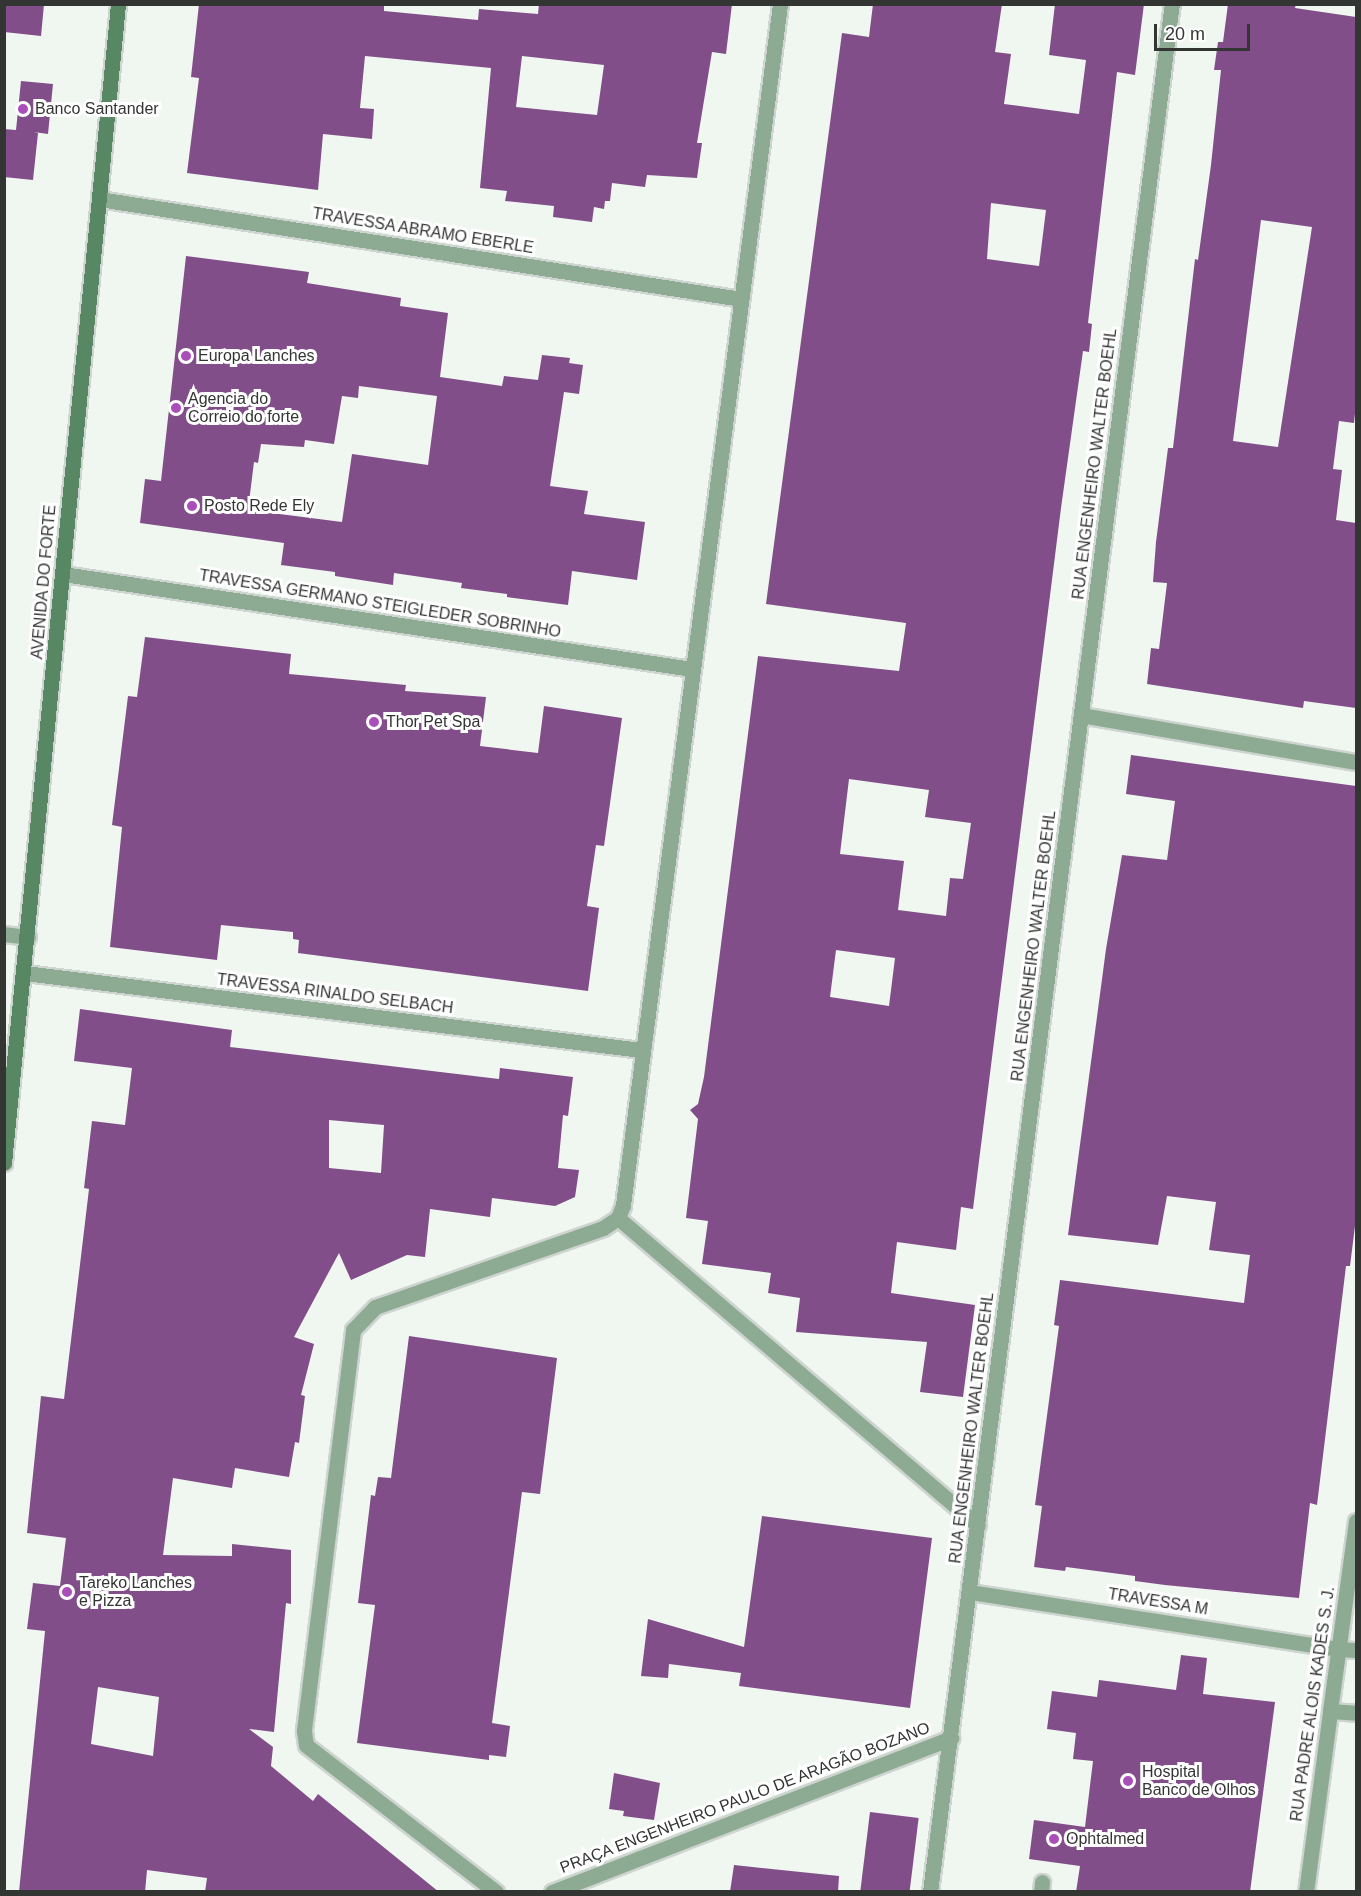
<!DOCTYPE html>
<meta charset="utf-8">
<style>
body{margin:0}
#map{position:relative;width:1361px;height:1896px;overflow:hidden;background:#f0f7f1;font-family:Helvetica,sans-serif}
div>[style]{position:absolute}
.building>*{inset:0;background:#814e89;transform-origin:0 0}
.roads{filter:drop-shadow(2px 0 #ced4cf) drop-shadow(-2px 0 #ced4cf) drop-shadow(0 2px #ced4cf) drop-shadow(0 -2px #ced4cf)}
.service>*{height:15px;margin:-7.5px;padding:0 7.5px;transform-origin:7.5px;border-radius:7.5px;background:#8cab92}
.minor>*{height:15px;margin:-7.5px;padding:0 7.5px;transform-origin:7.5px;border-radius:7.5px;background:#8cab92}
.tertiary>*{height:15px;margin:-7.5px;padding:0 7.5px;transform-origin:7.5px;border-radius:7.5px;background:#8cab92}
.secondary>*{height:15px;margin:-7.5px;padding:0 7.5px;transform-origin:7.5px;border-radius:7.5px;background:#588764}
.dots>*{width:16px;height:16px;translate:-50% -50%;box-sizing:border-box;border:3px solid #fff;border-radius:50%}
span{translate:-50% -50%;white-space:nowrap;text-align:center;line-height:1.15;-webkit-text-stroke:6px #fff;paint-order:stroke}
.poi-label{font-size:16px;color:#333533}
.left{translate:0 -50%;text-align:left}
.street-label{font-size:16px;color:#333533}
.frame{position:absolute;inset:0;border:6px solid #333533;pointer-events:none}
.scale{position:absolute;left:1154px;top:24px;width:96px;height:27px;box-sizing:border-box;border:3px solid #333533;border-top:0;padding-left:8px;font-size:18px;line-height:21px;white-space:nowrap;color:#333533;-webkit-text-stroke:4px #fff;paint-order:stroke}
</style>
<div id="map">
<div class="building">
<i style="clip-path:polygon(4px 4px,44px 4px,41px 36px,4px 32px)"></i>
<i style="clip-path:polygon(evenodd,199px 4px,384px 4px,384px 11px,478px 20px,479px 9px,538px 14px,539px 4px,732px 4px,726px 54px,712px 52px,697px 143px,702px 143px,697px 178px,647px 175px,645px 187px,612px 183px,610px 201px,605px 201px,604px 209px,594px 207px,592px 222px,553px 217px,554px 206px,505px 201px,507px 191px,480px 188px,491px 68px,365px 56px,360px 108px,374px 109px,372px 139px,323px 134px,318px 190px,187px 173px,199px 78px,191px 77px,199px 4px,522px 56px,604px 65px,597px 115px,516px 107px,522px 56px)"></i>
<i style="clip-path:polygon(evenodd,873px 4px,1002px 4px,995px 52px,1011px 54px,1004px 104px,1079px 114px,1086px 60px,1049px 55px,1055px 4px,1144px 4px,1135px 75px,1117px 72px,1088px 323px,1092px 324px,1089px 352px,1083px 351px,1061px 508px,973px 1209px,961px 1207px,956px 1250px,897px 1242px,891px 1293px,975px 1305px,963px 1397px,920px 1392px,927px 1342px,796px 1332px,800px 1298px,768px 1293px,771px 1273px,702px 1264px,708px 1221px,686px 1218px,698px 1119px,690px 1110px,698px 1104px,704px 1077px,758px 656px,899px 671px,906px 623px,766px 604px,842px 33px,869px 37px,873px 4px,991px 203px,1046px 210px,1039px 266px,987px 259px,991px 203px,873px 4px,849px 779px,929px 790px,925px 817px,971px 823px,963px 879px,950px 878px,946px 916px,898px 910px,904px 861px,840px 854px,849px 779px,873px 4px,836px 950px,895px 958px,889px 1006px,830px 997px,836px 950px)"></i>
<i style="clip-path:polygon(evenodd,1228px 4px,1296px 4px,1295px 8px,1356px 17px,1356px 404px,1354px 423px,1339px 421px,1333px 469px,1342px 470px,1336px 520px,1356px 523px,1356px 708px,1304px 701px,1303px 708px,1147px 684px,1151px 648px,1159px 649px,1167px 583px,1153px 582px,1156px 542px,1168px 448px,1173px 448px,1195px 259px,1198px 260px,1211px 165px,1221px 70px,1214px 70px,1218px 42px,1223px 42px,1228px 4px,1261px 220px,1312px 227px,1278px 447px,1233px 441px,1261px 220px)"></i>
<i style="clip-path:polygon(21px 81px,53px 84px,48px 134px,34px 132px,38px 133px,33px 180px,4px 177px,4px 129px,16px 130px)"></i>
<i style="clip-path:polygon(evenodd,186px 256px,309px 272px,307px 283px,401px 298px,400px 306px,448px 313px,440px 377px,502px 386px,504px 376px,538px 380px,542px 355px,570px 358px,569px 363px,583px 365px,579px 394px,564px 392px,550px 486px,588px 491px,584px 514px,645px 522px,637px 580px,572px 571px,568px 605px,507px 597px,507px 594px,461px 588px,462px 583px,394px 573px,393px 585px,335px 576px,335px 572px,281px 565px,284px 543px,140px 523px,145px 479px,161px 481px,186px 256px,359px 386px,437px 396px,428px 465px,352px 454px,342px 522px,248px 510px,254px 462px,258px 463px,261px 444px,304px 447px,305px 440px,334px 444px,342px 396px,358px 398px,359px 386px)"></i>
<i style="clip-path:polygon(145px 637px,291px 654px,289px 674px,406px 685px,405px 691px,486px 697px,480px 746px,538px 753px,544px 706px,622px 718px,604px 846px,596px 845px,587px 906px,599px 908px,588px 991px,298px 953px,299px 940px,293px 939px,293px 932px,221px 925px,217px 960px,110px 947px,122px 827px,112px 825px,128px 696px,137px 697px)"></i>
<i style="clip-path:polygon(1131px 755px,1356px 786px,1356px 1218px,1350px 1266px,1346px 1266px,1317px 1505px,1310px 1503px,1299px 1598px,1165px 1585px,1135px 1581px,1135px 1576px,1066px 1567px,1065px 1571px,1034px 1567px,1042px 1506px,1035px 1505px,1059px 1326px,1054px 1325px,1060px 1280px,1244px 1303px,1250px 1255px,1209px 1250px,1216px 1202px,1167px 1196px,1158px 1245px,1068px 1235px,1106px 949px,1122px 855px,1167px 860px,1175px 801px,1126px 794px)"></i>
<i style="clip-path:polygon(evenodd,80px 1009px,232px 1030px,230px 1047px,499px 1079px,500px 1068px,573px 1077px,568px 1116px,563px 1115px,558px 1168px,579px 1170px,575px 1197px,555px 1206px,492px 1198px,490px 1217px,430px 1209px,425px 1257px,407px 1255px,351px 1280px,339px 1253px,294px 1337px,314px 1344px,301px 1395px,305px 1396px,299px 1443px,295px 1442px,289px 1477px,235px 1468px,232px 1488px,173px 1478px,163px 1555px,232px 1556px,232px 1544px,291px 1550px,291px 1604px,286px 1603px,274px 1732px,249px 1729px,273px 1747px,271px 1766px,313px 1801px,318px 1794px,439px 1892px,205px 1892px,207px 1878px,147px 1870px,145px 1892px,19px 1892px,45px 1631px,27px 1629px,33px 1583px,60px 1586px,66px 1538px,27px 1533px,41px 1396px,64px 1399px,89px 1189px,84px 1188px,92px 1121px,125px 1125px,132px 1068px,74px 1061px,80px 1009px,329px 1120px,384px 1125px,381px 1173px,329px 1168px,329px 1120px,80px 1009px,98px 1687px,159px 1697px,153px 1756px,91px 1744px,98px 1687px)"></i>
<i style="clip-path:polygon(409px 1336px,557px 1358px,540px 1494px,522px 1492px,492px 1723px,510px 1726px,506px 1757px,489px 1755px,489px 1760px,357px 1743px,375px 1605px,358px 1603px,371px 1495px,375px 1496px,378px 1477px,391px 1478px)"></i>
<i style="clip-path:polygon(762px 1516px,932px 1538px,910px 1708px,739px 1686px,741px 1673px,669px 1664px,668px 1678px,641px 1676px,648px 1619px,744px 1647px)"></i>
<i style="clip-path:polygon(1181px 1655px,1207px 1658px,1203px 1694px,1275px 1702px,1250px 1892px,1076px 1892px,1080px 1866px,1029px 1859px,1034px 1820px,1085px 1827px,1093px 1761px,1073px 1759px,1076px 1733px,1047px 1729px,1052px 1691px,1097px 1697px,1099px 1680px,1176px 1690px)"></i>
<i style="clip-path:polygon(614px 1773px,660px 1783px,654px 1820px,623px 1816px,624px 1811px,609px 1809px)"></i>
<i style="left:870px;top:1812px;width:49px;height:81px;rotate:7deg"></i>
<i style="clip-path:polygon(734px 1865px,839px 1876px,838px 1892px,730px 1892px)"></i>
</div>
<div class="roads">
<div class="service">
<i style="left:1041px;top:1892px;width:10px;rotate:-84deg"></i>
</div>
<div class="minor">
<i style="left:99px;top:199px;width:650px;rotate:8.85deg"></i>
<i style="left:63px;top:574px;width:636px;rotate:8.59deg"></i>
<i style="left:4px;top:934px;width:24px;rotate:7deg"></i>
<i style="left:25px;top:973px;width:621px;rotate:7.13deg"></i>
<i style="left:618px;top:1218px;width:473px;rotate:40.5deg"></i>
<i style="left:970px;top:1592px;width:374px;rotate:8.8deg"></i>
<i style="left:496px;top:1892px;width:240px;rotate:-142.3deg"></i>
<i style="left:306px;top:1745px;width:15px;rotate:-98deg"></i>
<i style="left:304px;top:1730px;width:403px;rotate:-83deg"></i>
<i style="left:353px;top:1330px;width:32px;rotate:-46deg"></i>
<i style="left:375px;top:1307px;width:241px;rotate:-19.1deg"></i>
<i style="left:603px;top:1228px;width:18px;rotate:-34deg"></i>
<i style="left:618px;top:1218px;width:14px;rotate:-69deg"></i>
<i style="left:623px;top:1205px;width:1211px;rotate:-82.55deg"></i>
<i style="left:552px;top:1892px;width:428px;rotate:-21.1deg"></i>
<i style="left:930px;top:1892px;width:1903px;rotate:-82.7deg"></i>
<i style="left:1306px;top:1892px;width:183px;rotate:-82.4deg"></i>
</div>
<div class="tertiary">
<i style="left:1081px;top:715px;width:279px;rotate:9.7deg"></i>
<i style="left:1356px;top:1521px;width:192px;rotate:97.8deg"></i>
<i style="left:1330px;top:1711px;width:26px;rotate:4deg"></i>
<i style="left:1340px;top:1649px;width:16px;rotate:4deg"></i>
</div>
<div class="secondary">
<i style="left:4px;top:1163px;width:1165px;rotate:-84.38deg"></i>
</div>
</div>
<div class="dots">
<i style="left:23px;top:109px;background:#aa4eb9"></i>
<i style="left:186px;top:356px;background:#aa4eb9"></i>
<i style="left:176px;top:408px;background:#aa4eb9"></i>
<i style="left:192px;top:506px;background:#aa4eb9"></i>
<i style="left:374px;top:722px;background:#aa4eb9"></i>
<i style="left:67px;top:1592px;background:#aa4eb9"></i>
<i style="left:1128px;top:1781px;background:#aa4eb9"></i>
<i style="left:1054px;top:1839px;background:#aa4eb9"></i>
</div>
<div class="poi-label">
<span class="left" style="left:35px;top:109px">Banco Santander</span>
<span class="left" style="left:198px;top:356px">Europa Lanches</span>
<span class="left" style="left:188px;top:408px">Agencia do<br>Correio do forte</span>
<span class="left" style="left:204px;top:506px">Posto Rede Ely</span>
<span class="left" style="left:386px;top:722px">Thor Pet Spa</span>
<span class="left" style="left:79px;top:1592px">Tareko Lanches<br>e Pizza</span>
<span class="left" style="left:1142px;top:1781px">Hospital<br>Banco de Olhos</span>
<span class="left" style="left:1066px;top:1839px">Ophtalmed</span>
</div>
<div class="street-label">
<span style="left:423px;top:231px;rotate:9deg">TRAVESSA ABRAMO EBERLE</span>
<span style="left:1095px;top:464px;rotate:-83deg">RUA ENGENHEIRO WALTER BOEHL</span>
<span style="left:44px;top:582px;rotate:-85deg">AVENIDA DO FORTE</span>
<span style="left:380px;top:604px;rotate:9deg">TRAVESSA GERMANO STEIGLEDER SOBRINHO</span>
<span style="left:1034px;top:946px;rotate:-83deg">RUA ENGENHEIRO WALTER BOEHL</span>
<span style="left:335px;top:994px;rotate:7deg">TRAVESSA RINALDO SELBACH</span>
<span style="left:972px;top:1428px;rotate:-83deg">RUA ENGENHEIRO WALTER BOEHL</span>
<span style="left:1158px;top:1602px;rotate:9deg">TRAVESSA M</span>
<span style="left:1313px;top:1704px;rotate:-82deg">RUA PADRE ALOIS KADES S. J.</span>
<span style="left:745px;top:1798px;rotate:-21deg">PRAÇA ENGENHEIRO PAULO DE ARAGÃO BOZANO</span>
</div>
<div class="frame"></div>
<div class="scale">20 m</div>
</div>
